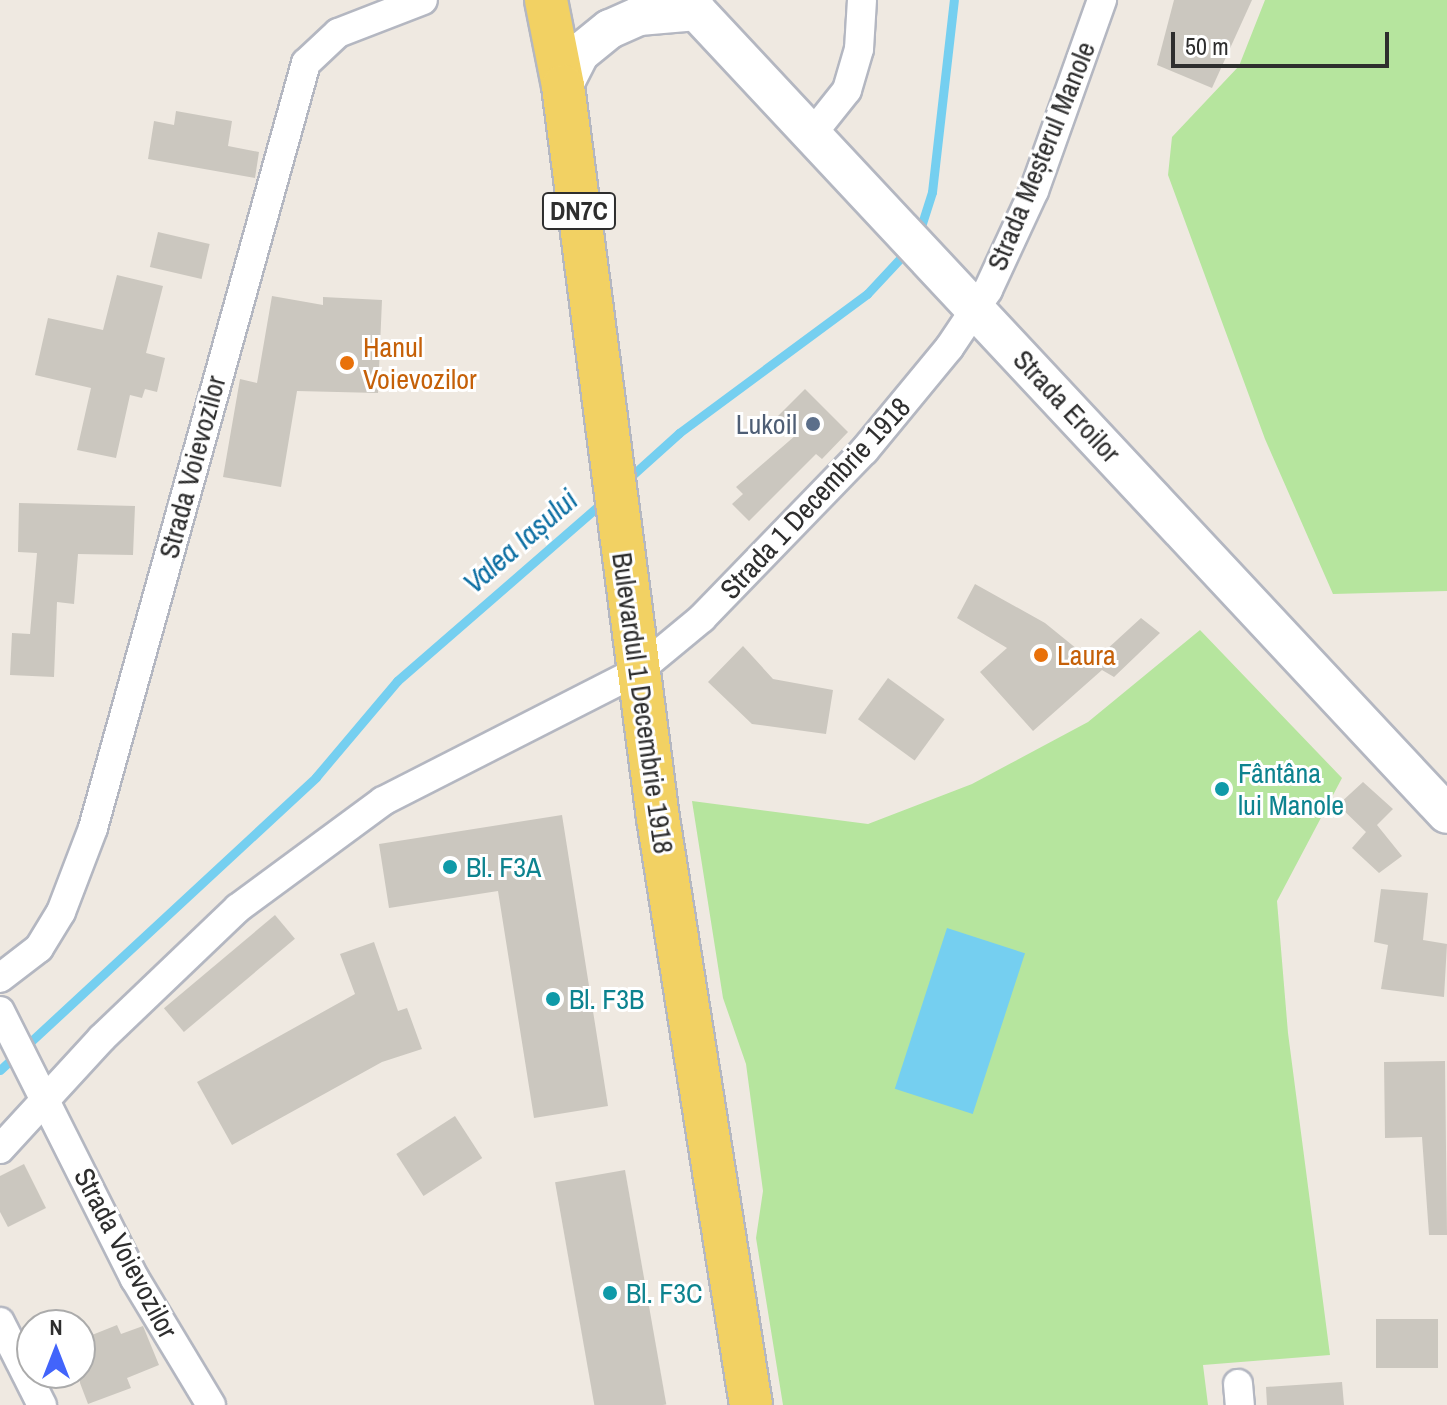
<!DOCTYPE html>
<meta charset="utf-8">
<style>
body{margin:0}
#map{position:relative;width:1447px;height:1405px;overflow:hidden;background:#efe9e1;font-family:"Archivo Narrow",sans-serif}
div>[style]{position:absolute}
.green>*{inset:0;background:#b6e59e}
.water>*{inset:0;background:#75cff0;transform-origin:0 0}
.stream>*{height:9px;margin:-4.5px;padding:0 4.5px;transform-origin:4.5px;border-radius:4.5px;background:#75cff0}
.building>*{inset:0;background:#cbc7bf;transform-origin:0 0}
.roads{filter:drop-shadow(2px 0 #b4b7c1) drop-shadow(-2px 0 #b4b7c1) drop-shadow(0 2px #b4b7c1) drop-shadow(0 -2px #b4b7c1)}
.minor>*{height:28px;margin:-14px;padding:0 14px;transform-origin:14px;border-radius:14px;background:#fff}
.secondary>*{height:38px;margin:-19px;padding:0 19px;transform-origin:19px;border-radius:19px;background:#fff}
.primary>*{height:42px;margin:-21px;padding:0 21px;transform-origin:21px;border-radius:21px;background:#f2d163}
.dots>*{width:22px;height:22px;translate:-50% -50%;box-sizing:border-box;border:4px solid #fff;border-radius:50%}
span{translate:-50% -50%;white-space:nowrap;text-align:center;line-height:1.15;-webkit-text-stroke:6px #fff;paint-order:stroke}
.shield-label span{padding:2px 6px;background:#fff;border:2px solid;border-radius:6px;-webkit-text-stroke-width:0}
.shield-label{font-size:26px;color:#2e2e2e;font-weight:700}
.street-label{font-size:28px;color:#2e2e2e}
.food-label{font-size:28px;color:#c56008}
.left{translate:0 -50%;text-align:left}
.service-label{font-size:28px;color:#4e5e75}
.right{translate:-100% -50%;text-align:right}
.culture-label{font-size:28px;color:#0d838f}
.water-label{font-size:30px;color:#0d6fa3;font-style:italic}
.north{position:absolute;left:16px;top:1309px;width:80px;height:80px;box-sizing:border-box;background:#fff;border:2px solid #ababab;border-radius:50%;rotate:0deg;font-size:22px;font-weight:700;line-height:32px;text-align:center;color:#2e2e2e}
.north::after{content:'';display:block;margin:auto;width:28px;height:36px;background:#4264fb;clip-path:polygon(50% 0,100% 100%,50% 72%,0 100%)}
.scale{position:absolute;left:1171px;top:32px;width:218px;height:36px;box-sizing:border-box;border:4px solid #2e2e2e;border-top:0;padding-left:10px;font-size:24px;line-height:28px;white-space:nowrap;color:#2e2e2e;-webkit-text-stroke:6px #fff;paint-order:stroke}
</style>
<div id="map">
<div class="green">
<i style="clip-path:polygon(1265px 0,1447px 0,1447px 591px,1333px 594px,1265px 439px,1168px 175px,1172px 137px,1239px 66px)"></i>
<i style="clip-path:polygon(1200px 630px,1342px 778px,1277px 901px,1288px 1033px,1330px 1355px,1203px 1365px,1208px 1405px,783px 1405px,756px 1238px,763px 1191px,746px 1064px,723px 998px,692px 801px,868px 824px,972px 784px,1088px 722px)"></i>
</div>
<div class="water">
<i style="left:947px;top:928px;width:82px;height:169px;rotate:18deg"></i>
</div>
<div class="stream">
<i style="left:918px;top:236px;width:46px;rotate:-72.3deg"></i>
<i style="left:932px;top:192px;width:193px;rotate:-83.5deg"></i>
<i style="left:628px;top:479px;width:69px;rotate:-42deg"></i>
<i style="left:679px;top:433px;width:234px;rotate:-36.5deg"></i>
<i style="left:867px;top:294px;width:62px;rotate:-47deg"></i>
<i style="left:0;top:1070px;width:431px;rotate:-42.8deg"></i>
<i style="left:316px;top:777px;width:126px;rotate:-49.8deg"></i>
<i style="left:397px;top:681px;width:276px;rotate:-41deg"></i>
</div>
<div class="building">
<i style="clip-path:polygon(1174px 0,1252px 0,1212px 88px,1157px 65px)"></i>
<i style="clip-path:polygon(176px 111px,232px 121px,228px 146px,259px 152px,255px 178px,148px 159px,154px 121px,174px 125px)"></i>
<i style="left:158px;top:232px;width:53px;height:36px;rotate:13deg"></i>
<i style="clip-path:polygon(117px 275px,163px 286px,146px 353px,165px 358px,157px 392px,145px 389px,142px 398px,130px 395px,116px 458px,77px 450px,91px 388px,35px 375px,48px 318px,103px 330px)"></i>
<i style="clip-path:polygon(272px 296px,323px 305px,323px 297px,382px 300px,378px 393px,297px 391px,281px 487px,223px 477px,240px 379px,257px 383px)"></i>
<i style="clip-path:polygon(805px 389px,848px 432px,822px 459px,816px 454px,749px 521px,732px 504px,743px 494px,736px 487px,796px 435px,778px 416px)"></i>
<i style="clip-path:polygon(19px 503px,135px 506px,133px 555px,78px 554px,74px 604px,57px 602px,54px 677px,10px 675px,12px 633px,30px 634px,37px 553px,18px 552px)"></i>
<i style="clip-path:polygon(975px 584px,1045px 623px,1093px 662px,1141px 618px,1160px 633px,1114px 677px,1102px 670px,1033px 731px,980px 672px,1007px 648px,957px 618px)"></i>
<i style="clip-path:polygon(743px 646px,773px 679px,833px 690px,826px 734px,752px 724px,708px 682px)"></i>
<i style="left:888px;top:678px;width:70px;height:51px;rotate:36deg"></i>
<i style="clip-path:polygon(1363px 782px,1393px 809px,1377px 825px,1402px 856px,1379px 873px,1352px 848px,1366px 832px,1338px 805px)"></i>
<i style="clip-path:polygon(562px 815px,608px 1106px,534px 1118px,498px 891px,389px 908px,379px 844px)"></i>
<i style="clip-path:polygon(1381px 889px,1428px 893px,1423px 940px,1447px 944px,1444px 997px,1381px 989px,1388px 945px,1374px 942px)"></i>
<i style="left:275px;top:915px;width:31px;height:145px;rotate:50deg"></i>
<i style="clip-path:polygon(374px 942px,398px 1011px,407px 1008px,422px 1049px,382px 1062px,232px 1145px,197px 1082px,355px 994px,340px 954px)"></i>
<i style="clip-path:polygon(1445px 1061px,1447px 1235px,1429px 1235px,1422px 1137px,1385px 1138px,1384px 1062px)"></i>
<i style="left:455px;top:1116px;width:50px;height:70px;rotate:57deg"></i>
<i style="clip-path:polygon(24px 1164px,46px 1208px,8px 1227px,0 1212px,0 1176px)"></i>
<i style="left:625px;top:1170px;width:238px;height:71px;rotate:80deg"></i>
<i style="left:1376px;top:1319px;width:62px;height:49px"></i>
<i style="clip-path:polygon(117px 1325px,121px 1334px,143px 1326px,159px 1365px,127px 1378px,131px 1388px,88px 1404px,80px 1383px,80px 1346px,95px 1341px,92px 1335px)"></i>
<i style="clip-path:polygon(1342px 1382px,1344px 1405px,1267px 1405px,1266px 1387px)"></i>
</div>
<div class="roads">
<div class="minor">
<i style="left:812px;top:134px;width:56px;rotate:-51.5deg"></i>
<i style="left:847px;top:90px;width:43px;rotate:-73.7deg"></i>
<i style="left:859px;top:49px;width:49px;rotate:-86.5deg"></i>
<i style="left:0;top:978px;width:49px;rotate:-37.6deg"></i>
<i style="left:39px;top:948px;width:42px;rotate:-58.6deg"></i>
<i style="left:61px;top:912px;width:90px;rotate:-69.1deg"></i>
<i style="left:93px;top:828px;width:794px;rotate:-74.44deg"></i>
<i style="left:306px;top:63px;width:44px;rotate:-43.2deg"></i>
<i style="left:338px;top:33px;width:91px;rotate:-21.2deg"></i>
<i style="left:0;top:1011px;width:300px;rotate:63.3deg"></i>
<i style="left:135px;top:1279px;width:147px;rotate:58.9deg"></i>
<i style="left:0;top:1149px;width:151px;rotate:-47.4deg"></i>
<i style="left:102px;top:1038px;width:188px;rotate:-43.7deg"></i>
<i style="left:238px;top:908px;width:180px;rotate:-36.4deg"></i>
<i style="left:383px;top:801px;width:286px;rotate:-27deg"></i>
<i style="left:638px;top:671px;width:83px;rotate:-39.6deg"></i>
<i style="left:702px;top:618px;width:233px;rotate:-45.9deg"></i>
<i style="left:864px;top:451px;width:134px;rotate:-50.5deg"></i>
<i style="left:949px;top:348px;width:70px;rotate:-56.1deg"></i>
<i style="left:988px;top:290px;width:109px;rotate:-65.1deg"></i>
<i style="left:1034px;top:191px;width:203px;rotate:-70.4deg"></i>
<i style="left:0;top:1322px;width:93px;rotate:63.2deg"></i>
<i style="left:1238px;top:1384px;width:21px;rotate:85deg"></i>
</div>
<div class="secondary">
<i style="left:686px;top:0;width:1114px;rotate:46.93deg"></i>
<i style="left:563px;top:86px;width:37px;rotate:-63deg"></i>
<i style="left:580px;top:53px;width:38px;rotate:-39deg"></i>
<i style="left:610px;top:29px;width:32px;rotate:-24deg"></i>
<i style="left:639px;top:16px;width:58px;rotate:-4.9deg"></i>
</div>
<div class="primary">
<i style="left:546px;top:0;width:88px;rotate:78.8deg"></i>
<i style="left:563px;top:86px;width:738px;rotate:82.61deg"></i>
<i style="left:658px;top:818px;width:594px;rotate:81deg"></i>
</div>
</div>
<div class="dots">
<i style="left:347px;top:363px;background:#e8710a"></i>
<i style="left:813px;top:424px;background:#5c6f8a"></i>
<i style="left:1041px;top:655px;background:#e8710a"></i>
<i style="left:1222px;top:789px;background:#0f9aa8"></i>
<i style="left:450px;top:867px;background:#0f9aa8"></i>
<i style="left:553px;top:999px;background:#0f9aa8"></i>
<i style="left:610px;top:1293px;background:#0f9aa8"></i>
</div>
<div class="shield-label">
<span style="left:579px;top:211px">DN7C</span>
</div>
<div class="street-label">
<span style="left:1041px;top:156px;rotate:-68deg">Strada Meșterul Manole</span>
<span style="left:1067px;top:406px;rotate:47deg">Strada Eroilor</span>
<span style="left:192px;top:467px;rotate:-75deg">Strada Voievozilor</span>
<span style="left:815px;top:498px;rotate:-47deg">Strada 1 Decembrie 1918</span>
<span style="left:643px;top:703px;rotate:82deg">Bulevardul 1 Decembrie 1918</span>
<span style="left:126px;top:1253px;rotate:62deg">Strada Voievozilor</span>
</div>
<div class="food-label">
<span class="left" style="left:363px;top:363px">Hanul<br>Voievozilor</span>
<span class="left" style="left:1057px;top:655px">Laura</span>
</div>
<div class="service-label">
<span class="right" style="left:797px;top:424px">Lukoil</span>
</div>
<div class="culture-label">
<span class="left" style="left:1238px;top:789px">Fântâna<br>lui Manole</span>
<span class="left" style="left:466px;top:867px">Bl. F3A</span>
<span class="left" style="left:569px;top:999px">Bl. F3B</span>
<span class="left" style="left:626px;top:1293px">Bl. F3C</span>
</div>
<div class="water-label">
<span style="left:520px;top:541px;rotate:-41deg">Valea Iașului</span>
</div>
<div class="north">N</div>
<div class="scale">50 m</div>
</div>
